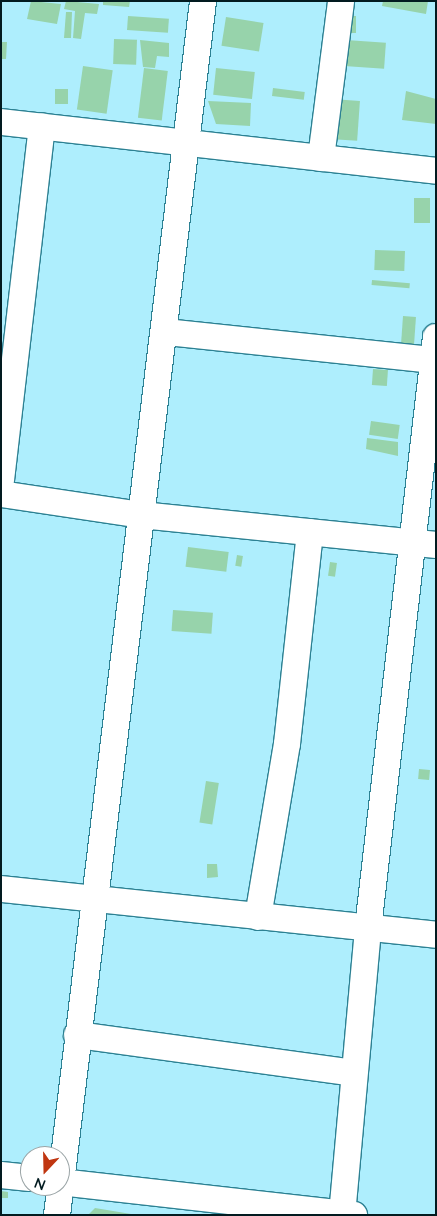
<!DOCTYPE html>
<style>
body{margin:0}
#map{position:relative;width:437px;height:1216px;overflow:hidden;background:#aeeefd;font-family:Lato,sans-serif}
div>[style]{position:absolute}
.building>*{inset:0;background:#97d3ab;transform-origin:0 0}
.roads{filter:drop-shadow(1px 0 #2c8193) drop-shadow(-1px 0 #2c8193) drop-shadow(0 1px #2c8193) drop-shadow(0 -1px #2c8193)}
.minor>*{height:26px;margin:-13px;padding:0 13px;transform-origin:13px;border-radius:13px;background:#fff}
span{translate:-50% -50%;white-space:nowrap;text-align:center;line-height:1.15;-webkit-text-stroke:4.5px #fff;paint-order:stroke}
.frame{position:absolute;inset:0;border:2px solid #021b20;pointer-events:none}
.north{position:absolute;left:20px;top:1146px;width:50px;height:50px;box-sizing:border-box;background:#fff;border:1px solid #9aa4a6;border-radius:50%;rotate:201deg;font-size:14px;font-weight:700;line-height:20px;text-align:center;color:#021b20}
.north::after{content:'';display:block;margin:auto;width:18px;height:22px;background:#c03611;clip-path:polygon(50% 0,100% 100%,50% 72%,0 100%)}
</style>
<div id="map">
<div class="building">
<i style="clip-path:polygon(31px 1px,61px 4px,57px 24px,27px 19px)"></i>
<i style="clip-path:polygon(66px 1px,99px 4px,97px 14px,85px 13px,81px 39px,73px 38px,75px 11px,64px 9px)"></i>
<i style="clip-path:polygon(103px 1px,130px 1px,129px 7px,103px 5px)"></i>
<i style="clip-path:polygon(383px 1px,428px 1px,426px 14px,382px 6px)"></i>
<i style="clip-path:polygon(66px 12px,72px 12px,71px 38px,64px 38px)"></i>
<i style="left:128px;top:16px;width:41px;height:14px;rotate:4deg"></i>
<i style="left:342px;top:16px;width:14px;height:17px"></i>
<i style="left:226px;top:17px;width:38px;height:29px;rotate:9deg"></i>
<i style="left:114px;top:39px;width:23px;height:25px;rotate:2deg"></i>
<i style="clip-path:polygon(140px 40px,169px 43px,169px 57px,157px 56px,155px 68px,143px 67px)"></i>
<i style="left:346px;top:40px;width:40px;height:26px;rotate:4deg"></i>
<i style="clip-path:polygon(1px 42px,7px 42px,6px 59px,1px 59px)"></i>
<i style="left:83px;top:66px;width:30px;height:44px;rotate:8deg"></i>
<i style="left:144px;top:68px;width:24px;height:50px;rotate:7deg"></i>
<i style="left:216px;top:68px;width:39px;height:27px;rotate:6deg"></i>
<i style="left:273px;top:88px;width:32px;height:8px;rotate:7deg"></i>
<i style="left:55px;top:89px;width:13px;height:15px"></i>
<i style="clip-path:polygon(406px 91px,436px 99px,436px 124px,402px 120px)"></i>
<i style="left:332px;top:99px;width:28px;height:40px;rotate:4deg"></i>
<i style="clip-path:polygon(208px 101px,251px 103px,250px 126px,216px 124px)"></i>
<i style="left:414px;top:198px;width:16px;height:25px"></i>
<i style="left:375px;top:250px;width:30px;height:20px;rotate:2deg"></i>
<i style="left:372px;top:280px;width:38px;height:5px;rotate:5deg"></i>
<i style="left:403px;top:316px;width:13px;height:28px;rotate:4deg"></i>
<i style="left:373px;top:369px;width:15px;height:16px;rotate:4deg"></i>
<i style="left:371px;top:421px;width:29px;height:14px;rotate:8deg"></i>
<i style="clip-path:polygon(367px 438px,398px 442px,398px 456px,366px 449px)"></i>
<i style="left:188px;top:547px;width:41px;height:20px;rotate:7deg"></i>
<i style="left:237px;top:555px;width:6px;height:11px;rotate:9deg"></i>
<i style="left:330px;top:562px;width:7px;height:14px;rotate:8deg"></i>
<i style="left:173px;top:610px;width:40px;height:21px;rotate:4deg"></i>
<i style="left:419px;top:769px;width:11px;height:10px;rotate:5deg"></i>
<i style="left:206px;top:781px;width:13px;height:42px;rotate:9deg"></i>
<i style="clip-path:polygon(207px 864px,217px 864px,218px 877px,207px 878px)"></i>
<i style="clip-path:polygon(1px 1191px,8px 1192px,8px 1198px,1px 1198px)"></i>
<i style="clip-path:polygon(95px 1208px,131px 1214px,131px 1215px,88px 1215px)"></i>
</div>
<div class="roads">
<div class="minor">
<i style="left:1px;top:122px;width:438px;rotate:6.4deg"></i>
<i style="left:321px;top:158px;width:158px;rotate:-82.7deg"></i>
<i style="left:166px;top:332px;width:268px;rotate:6deg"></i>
<i style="left:1px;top:480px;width:356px;rotate:-83.4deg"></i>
<i style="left:1px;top:494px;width:142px;rotate:8.5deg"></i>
<i style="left:141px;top:515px;width:297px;rotate:5.8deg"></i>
<i style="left:1px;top:889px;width:437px;rotate:6deg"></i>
<i style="left:258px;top:917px;width:175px;rotate:-80.5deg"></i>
<i style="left:287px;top:744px;width:213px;rotate:-83.8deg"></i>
<i style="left:77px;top:1035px;width:279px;rotate:7.8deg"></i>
<i style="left:1px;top:1175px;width:29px;rotate:6deg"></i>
<i style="left:60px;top:1182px;width:296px;rotate:6.4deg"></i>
<i style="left:57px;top:1215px;width:1223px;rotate:-83.14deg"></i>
<i style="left:342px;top:1215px;width:288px;rotate:-84.8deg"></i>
<i style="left:368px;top:928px;width:595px;rotate:-83.44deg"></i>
</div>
</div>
<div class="frame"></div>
<div class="north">N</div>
</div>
